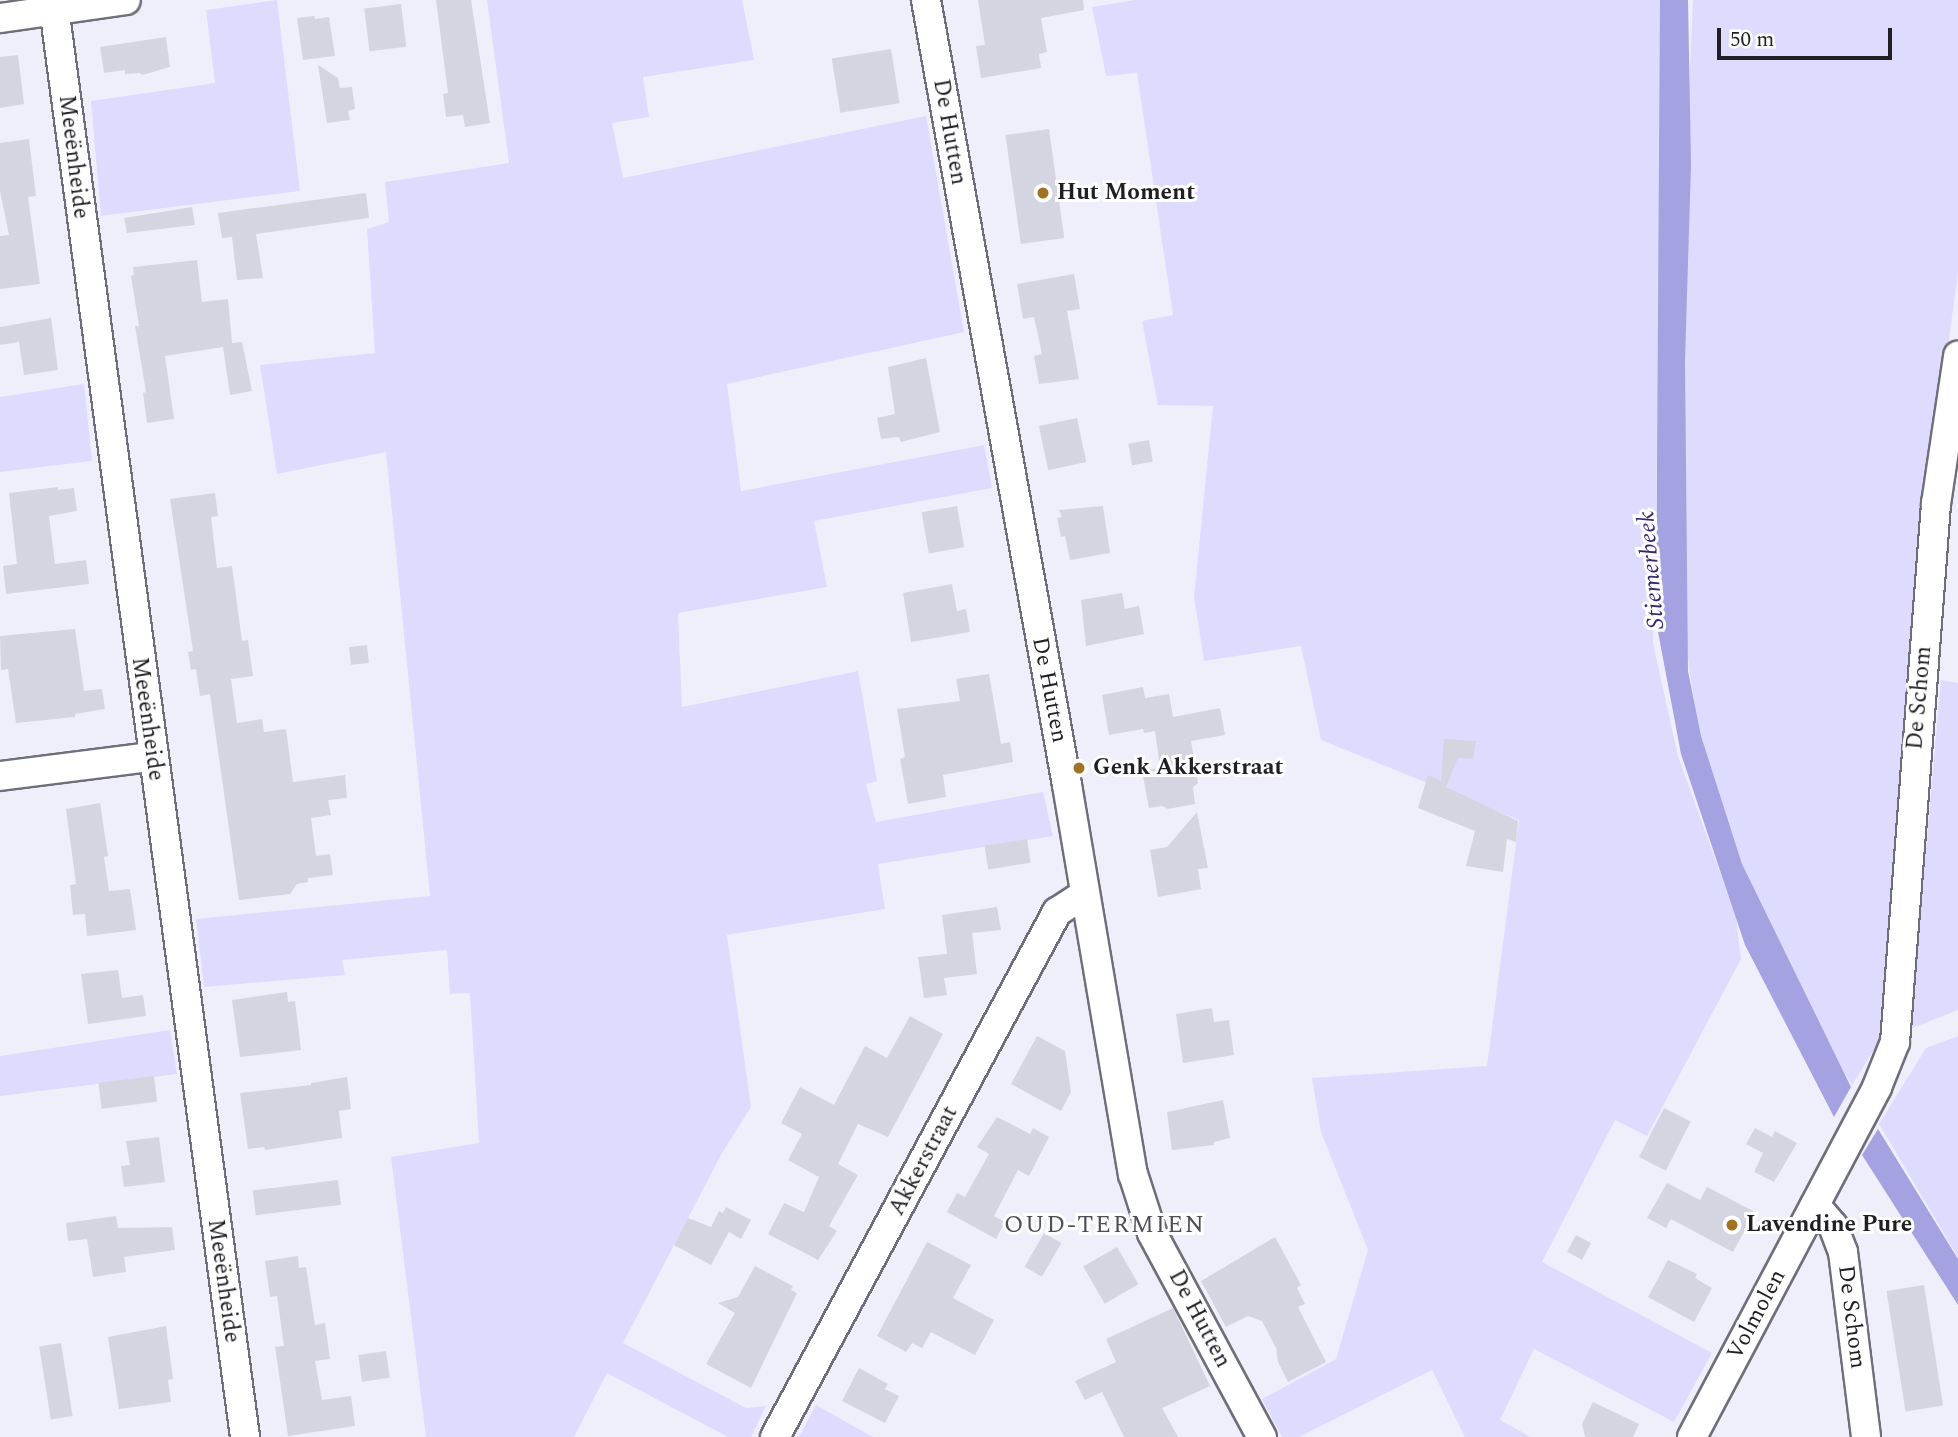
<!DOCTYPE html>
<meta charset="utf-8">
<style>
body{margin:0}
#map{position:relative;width:1958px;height:1437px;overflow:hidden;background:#efeffc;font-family:Spectral,serif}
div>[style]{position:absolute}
.green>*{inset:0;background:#dddcfe}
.water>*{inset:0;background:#a5a2e1}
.building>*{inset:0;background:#d5d5e2;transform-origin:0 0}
.roads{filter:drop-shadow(2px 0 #6f6f7b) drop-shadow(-2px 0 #6f6f7b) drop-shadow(0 2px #6f6f7b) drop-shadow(0 -2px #6f6f7b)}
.minor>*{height:28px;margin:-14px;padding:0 14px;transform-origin:14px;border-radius:14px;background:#fff}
.dots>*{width:19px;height:19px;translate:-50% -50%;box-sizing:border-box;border:4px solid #fefefe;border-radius:50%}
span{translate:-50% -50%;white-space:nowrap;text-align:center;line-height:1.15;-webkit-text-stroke:6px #fefefe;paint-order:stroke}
.street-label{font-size:23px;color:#1f1f24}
.poi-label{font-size:23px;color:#1f1f24;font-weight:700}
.left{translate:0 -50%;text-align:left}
.water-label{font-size:24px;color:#342770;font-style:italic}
.neighbourhood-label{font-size:24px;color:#4d4d57;letter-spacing:2px}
.scale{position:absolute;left:1717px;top:28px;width:175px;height:32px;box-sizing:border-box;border:4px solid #1f1f24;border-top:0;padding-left:9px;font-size:21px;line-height:24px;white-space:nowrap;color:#1f1f24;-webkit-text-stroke:5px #fefefe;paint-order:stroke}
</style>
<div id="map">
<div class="green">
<i style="clip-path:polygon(277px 0,300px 191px,101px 216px,91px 101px,215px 83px,206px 10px)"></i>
<i style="clip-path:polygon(487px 0,742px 0,754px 60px,643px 77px,649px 117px,612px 123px,623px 178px,926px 116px,964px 332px,727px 384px,741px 491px,984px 445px,992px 488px,814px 521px,827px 587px,678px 613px,682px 707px,858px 671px,877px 781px,866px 784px,876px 822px,1043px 792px,1053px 836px,878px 864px,885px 909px,727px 935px,751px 1107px,722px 1153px,623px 1343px,746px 1408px,766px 1406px,751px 1437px,728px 1437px,607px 1373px,574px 1437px,426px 1437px,391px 1157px,479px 1143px,470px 993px,450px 994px,447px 950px,342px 960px,345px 975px,204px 987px,196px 919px,430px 896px,386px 452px,277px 474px,260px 365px,375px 353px,367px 229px,389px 222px,385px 182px,509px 163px)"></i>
<i style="clip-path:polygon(1135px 0,1667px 0,1653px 643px,1678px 756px,1736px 917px,1741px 959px,1647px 1136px,1615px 1120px,1542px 1262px,1712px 1353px,1674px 1422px,1534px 1349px,1500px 1420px,1531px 1437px,1465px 1437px,1432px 1370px,1299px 1437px,1282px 1437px,1262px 1399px,1336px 1359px,1368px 1250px,1321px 1132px,1312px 1078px,1487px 1066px,1519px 820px,1321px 740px,1301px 646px,1204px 661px,1194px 597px,1213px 406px,1158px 405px,1142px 321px,1173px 315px,1137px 73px,1106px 76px,1092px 7px)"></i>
<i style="clip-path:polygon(1693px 0,1958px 0,1958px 273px,1929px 485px,1882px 1037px,1852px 1085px,1782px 972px,1703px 763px,1688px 659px,1682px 583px,1680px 299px)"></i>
<i style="clip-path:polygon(84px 384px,92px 461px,0 472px,0 397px)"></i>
<i style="clip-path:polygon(1941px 680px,1958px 683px,1958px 1010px,1905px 1031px,1923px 882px)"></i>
<i style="clip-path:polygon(170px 1030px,177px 1074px,0 1096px,0 1056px)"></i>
<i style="clip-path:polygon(1958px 1036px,1958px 1257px,1879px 1124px,1926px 1048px)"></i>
<i style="clip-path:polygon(816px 1405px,873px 1437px,799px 1437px)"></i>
</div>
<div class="water">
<i style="clip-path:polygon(1660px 0,1688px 0,1691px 164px,1685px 361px,1688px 671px,1701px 736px,1742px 864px,1851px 1087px,1834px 1117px,1745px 945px,1681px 754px,1656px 621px)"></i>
<i style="clip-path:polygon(1878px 1129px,1958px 1259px,1958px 1305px,1862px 1155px)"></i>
</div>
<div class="building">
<i style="clip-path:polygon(436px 0,471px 0,490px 123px,465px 127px,463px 115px,446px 117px,443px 94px,448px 93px)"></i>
<i style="clip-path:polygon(978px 0,1083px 0,1084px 10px,1041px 18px,1047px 52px,1039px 54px,1041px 68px,981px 78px,976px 46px,985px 45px)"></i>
<i style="left:401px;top:4px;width:43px;height:37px;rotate:83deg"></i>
<i style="clip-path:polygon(314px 16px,315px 19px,329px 17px,335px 56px,303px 60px,297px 18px)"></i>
<i style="clip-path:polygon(166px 37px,170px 67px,142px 75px,140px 73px,125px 74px,125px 70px,104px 73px,100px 47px)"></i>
<i style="left:891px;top:49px;width:55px;height:60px;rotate:81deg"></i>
<i style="clip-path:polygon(18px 55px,24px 104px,0 108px,0 57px)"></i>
<i style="clip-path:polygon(318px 65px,338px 78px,340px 88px,352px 87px,355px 109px,348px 111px,350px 120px,327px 123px)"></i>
<i style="left:1049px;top:129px;width:110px;height:44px;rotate:82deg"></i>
<i style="clip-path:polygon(29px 139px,36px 196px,28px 197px,40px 284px,0 289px,0 236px,9px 235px,0 191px,0 143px)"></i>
<i style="clip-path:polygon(366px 193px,369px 218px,256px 234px,263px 278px,237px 280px,232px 237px,222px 238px,218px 213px)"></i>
<i style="clip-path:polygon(192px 207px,195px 225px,127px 233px,124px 218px)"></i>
<i style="clip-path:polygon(197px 260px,202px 302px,228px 299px,232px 343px,242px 342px,252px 391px,230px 395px,223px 347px,165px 356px,174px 419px,147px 423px,143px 393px,146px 392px,135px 326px,139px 326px,131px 276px,134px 275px,133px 267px)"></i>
<i style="clip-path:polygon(1074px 274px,1080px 309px,1067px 311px,1079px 379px,1039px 384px,1034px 356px,1042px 354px,1034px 317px,1023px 319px,1017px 284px)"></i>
<i style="clip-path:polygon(51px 318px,58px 370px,24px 375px,19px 342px,0 345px,0 327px)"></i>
<i style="clip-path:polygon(926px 358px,940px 432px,901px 442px,899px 437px,881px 439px,877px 418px,895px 414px,888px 367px)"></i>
<i style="left:1077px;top:418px;width:45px;height:39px;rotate:78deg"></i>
<i style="left:1149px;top:440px;width:22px;height:21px;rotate:80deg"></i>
<i style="clip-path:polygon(58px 487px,58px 490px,74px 488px,77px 511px,49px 516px,55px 564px,86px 560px,89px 584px,6px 594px,3px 566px,17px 564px,9px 493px)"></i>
<i style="clip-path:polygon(215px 493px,218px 516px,211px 517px,217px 568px,232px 566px,242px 641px,248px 640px,253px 676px,231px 679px,237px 723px,262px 719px,264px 732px,286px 729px,293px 782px,345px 775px,347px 798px,328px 800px,331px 815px,311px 818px,316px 856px,330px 854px,333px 875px,308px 878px,308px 882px,297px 884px,290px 894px,239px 900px,210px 694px,200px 696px,196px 669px,191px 670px,188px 652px,193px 651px,170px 499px)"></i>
<i style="left:957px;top:506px;width:42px;height:36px;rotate:80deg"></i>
<i style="clip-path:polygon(1103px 506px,1110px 553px,1070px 560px,1065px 536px,1061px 537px,1057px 518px,1062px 517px,1059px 510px)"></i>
<i style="clip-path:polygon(952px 584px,957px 611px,966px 609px,970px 632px,911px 642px,903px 593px)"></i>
<i style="clip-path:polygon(1122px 593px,1125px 609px,1139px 606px,1144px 634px,1086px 646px,1081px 600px)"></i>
<i style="clip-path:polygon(75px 629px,84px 691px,102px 689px,105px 709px,75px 714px,75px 717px,16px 723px,8px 669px,1px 670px,0 636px)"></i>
<i style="left:367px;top:645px;width:18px;height:18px;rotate:84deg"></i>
<i style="clip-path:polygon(989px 674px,1001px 744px,1010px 742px,1013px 762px,943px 775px,946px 797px,908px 804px,900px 759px,905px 757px,897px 709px,960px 701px,956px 679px)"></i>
<i style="clip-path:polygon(1143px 687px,1145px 698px,1169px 694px,1173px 717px,1220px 708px,1225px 735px,1191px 741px,1198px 783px,1193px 787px,1195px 804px,1168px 809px,1162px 806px,1149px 808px,1142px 771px,1160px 768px,1155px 731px,1144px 733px,1143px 729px,1109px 735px,1102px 695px)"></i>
<i style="clip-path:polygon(1444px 739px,1476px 741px,1473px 759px,1458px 758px,1446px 787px,1518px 821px,1516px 842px,1507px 839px,1503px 872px,1466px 866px,1475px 831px,1418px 808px,1428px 775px,1441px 781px)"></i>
<i style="clip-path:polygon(100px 803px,108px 856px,104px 857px,109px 891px,130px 889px,136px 930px,87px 936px,85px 914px,73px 915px,70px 885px,76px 884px,66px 809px)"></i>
<i style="clip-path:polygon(1197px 812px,1208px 868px,1198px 869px,1201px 889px,1158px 897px,1150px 850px,1167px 847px)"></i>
<i style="left:1027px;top:839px;width:24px;height:43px;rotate:81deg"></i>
<i style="clip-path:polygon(997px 907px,1001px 930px,972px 933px,977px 974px,944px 978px,947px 995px,924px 998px,918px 957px,947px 954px,942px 915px)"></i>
<i style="clip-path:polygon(118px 970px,122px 998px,143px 995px,146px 1016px,88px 1024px,81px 974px)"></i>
<i style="clip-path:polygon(287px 992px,288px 1002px,295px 1001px,301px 1050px,240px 1057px,232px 1000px)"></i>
<i style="clip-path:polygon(1212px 1008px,1214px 1022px,1229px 1020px,1234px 1055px,1183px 1063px,1176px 1014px)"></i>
<i style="clip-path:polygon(910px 1016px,943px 1034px,888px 1137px,858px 1124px,838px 1164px,858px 1175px,829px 1226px,837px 1231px,818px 1260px,768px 1234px,784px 1203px,804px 1212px,819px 1177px,788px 1160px,802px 1134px,781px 1123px,800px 1087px,834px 1105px,865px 1046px,887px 1058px)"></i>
<i style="clip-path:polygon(1037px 1036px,1065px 1051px,1071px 1092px,1061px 1111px,1011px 1084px)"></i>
<i style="left:154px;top:1076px;width:26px;height:56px;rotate:83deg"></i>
<i style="clip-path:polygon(347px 1077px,351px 1109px,339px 1111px,342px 1138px,265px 1150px,264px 1147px,248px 1149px,240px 1093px,311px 1085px,311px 1083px)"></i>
<i style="clip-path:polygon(1223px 1100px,1230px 1138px,1214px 1142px,1214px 1145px,1172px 1150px,1167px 1112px)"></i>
<i style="left:1664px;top:1108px;width:30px;height:55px;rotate:27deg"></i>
<i style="clip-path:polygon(997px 1117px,1030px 1134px,1033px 1128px,1049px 1137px,1029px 1176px,1018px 1170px,994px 1216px,1005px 1222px,996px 1239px,947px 1212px,957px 1193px,965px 1197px,989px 1154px,977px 1147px)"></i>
<i style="clip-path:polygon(1755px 1128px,1772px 1137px,1775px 1131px,1797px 1143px,1774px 1182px,1754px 1172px,1763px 1153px,1746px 1144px)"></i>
<i style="clip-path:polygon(159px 1137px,165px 1182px,124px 1187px,121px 1166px,130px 1165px,126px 1141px)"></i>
<i style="left:338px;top:1180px;width:25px;height:86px;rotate:83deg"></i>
<i style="clip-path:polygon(1667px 1183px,1700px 1200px,1707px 1187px,1755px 1212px,1733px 1252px,1671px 1219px,1666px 1228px,1647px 1218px)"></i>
<i style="clip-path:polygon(726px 1207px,751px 1220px,741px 1239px,729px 1232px,711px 1265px,674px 1245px,688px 1218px,711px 1227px,719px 1211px,723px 1213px)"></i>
<i style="clip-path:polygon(116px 1216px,118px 1228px,172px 1227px,175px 1250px,124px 1257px,126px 1272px,93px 1277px,87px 1239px,68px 1241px,66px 1223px)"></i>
<i style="left:1044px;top:1233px;width:20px;height:39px;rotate:30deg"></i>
<i style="left:1576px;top:1235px;width:17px;height:19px;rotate:28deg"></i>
<i style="clip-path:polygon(1275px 1237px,1301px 1285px,1297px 1288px,1305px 1304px,1298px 1307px,1326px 1362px,1288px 1382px,1278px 1362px,1276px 1348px,1262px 1321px,1248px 1316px,1226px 1327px,1201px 1281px)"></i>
<i style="clip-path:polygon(927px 1242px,971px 1265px,953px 1298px,994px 1320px,975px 1355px,931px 1332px,922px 1348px,912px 1343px,906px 1352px,877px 1336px)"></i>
<i style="left:1117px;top:1247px;width:43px;height:39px;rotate:60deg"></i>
<i style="clip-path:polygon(298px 1256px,299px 1268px,306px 1267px,315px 1325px,325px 1323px,330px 1359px,315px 1361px,322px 1400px,351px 1396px,355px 1426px,288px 1436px,275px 1347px,284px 1346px,277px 1296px,270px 1297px,265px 1261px)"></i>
<i style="clip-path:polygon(1668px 1260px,1697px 1274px,1695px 1278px,1712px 1288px,1694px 1322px,1648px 1297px)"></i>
<i style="clip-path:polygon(755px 1266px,793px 1286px,791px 1290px,797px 1293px,751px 1388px,706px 1364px,735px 1313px,718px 1303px,738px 1297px)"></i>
<i style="left:1924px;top:1285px;width:122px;height:38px;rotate:81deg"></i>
<i style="clip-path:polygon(1173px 1308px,1210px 1386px,1162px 1408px,1178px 1437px,1124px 1437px,1102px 1392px,1085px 1400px,1075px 1381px,1116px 1362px,1106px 1339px)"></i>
<i style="clip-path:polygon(166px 1326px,173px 1379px,168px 1380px,171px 1402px,119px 1409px,108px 1337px)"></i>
<i style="left:61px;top:1343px;width:74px;height:22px;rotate:81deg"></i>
<i style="left:386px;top:1351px;width:27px;height:28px;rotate:82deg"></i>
<i style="clip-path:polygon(859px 1368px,888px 1384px,885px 1389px,899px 1396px,885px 1423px,842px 1401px)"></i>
<i style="clip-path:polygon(1593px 1402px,1639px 1424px,1633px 1437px,1585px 1437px,1582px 1424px)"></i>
</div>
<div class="roads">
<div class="minor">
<i style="left:53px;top:0;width:1450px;rotate:82.39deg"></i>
<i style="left:926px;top:0;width:798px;rotate:79.82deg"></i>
<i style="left:1067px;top:785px;width:395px;rotate:80.4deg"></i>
<i style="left:1133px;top:1174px;width:62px;rotate:72.1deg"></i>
<i style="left:1152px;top:1233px;width:232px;rotate:61.7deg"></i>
<i style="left:0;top:18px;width:127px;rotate:-8.1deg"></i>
<i style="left:0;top:776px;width:152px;rotate:-7.2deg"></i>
<i style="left:1815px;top:1205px;width:28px;rotate:49deg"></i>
<i style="left:1833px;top:1226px;width:28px;rotate:69deg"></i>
<i style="left:1843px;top:1252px;width:186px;rotate:82.9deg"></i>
<i style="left:775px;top:1437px;width:596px;rotate:-61.76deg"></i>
<i style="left:1057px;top:912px;width:31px;rotate:-33deg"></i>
<i style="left:1692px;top:1437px;width:396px;rotate:-62.1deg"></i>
<i style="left:1877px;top:1087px;width:48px;rotate:-68.2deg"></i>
<i style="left:1895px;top:1042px;width:540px;rotate:-85.64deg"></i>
<i style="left:1936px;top:504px;width:150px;rotate:-81.5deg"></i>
</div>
</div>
<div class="dots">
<i style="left:1043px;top:193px;background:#a07224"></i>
<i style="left:1079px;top:768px;background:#a07224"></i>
<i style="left:1732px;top:1225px;background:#a07224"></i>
</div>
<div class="street-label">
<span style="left:949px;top:132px;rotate:80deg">De Hutten</span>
<span style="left:73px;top:157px;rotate:83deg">Meeënheide</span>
<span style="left:1049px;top:690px;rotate:79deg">De Hutten</span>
<span style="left:1920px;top:698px;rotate:-85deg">De Schom</span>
<span style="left:147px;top:719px;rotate:82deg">Meeënheide</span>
<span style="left:924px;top:1161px;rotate:-62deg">Akkerstraat</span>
<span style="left:223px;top:1281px;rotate:82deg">Meeënheide</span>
<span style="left:1757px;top:1315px;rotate:-62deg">Volmolen</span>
<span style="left:1851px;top:1317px;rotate:83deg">De Schom</span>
<span style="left:1199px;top:1319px;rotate:62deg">De Hutten</span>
</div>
<div class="poi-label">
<span class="left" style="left:1057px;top:193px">Hut Moment</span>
<span class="left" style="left:1093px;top:768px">Genk Akkerstraat</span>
<span class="left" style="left:1746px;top:1225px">Lavendine Pure</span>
</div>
<div class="water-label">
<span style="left:1652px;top:570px;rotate:-95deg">Stiemerbeek</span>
</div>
<div class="neighbourhood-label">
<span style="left:1105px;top:1226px">OUD-TERMIEN</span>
</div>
<div class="scale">50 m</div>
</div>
